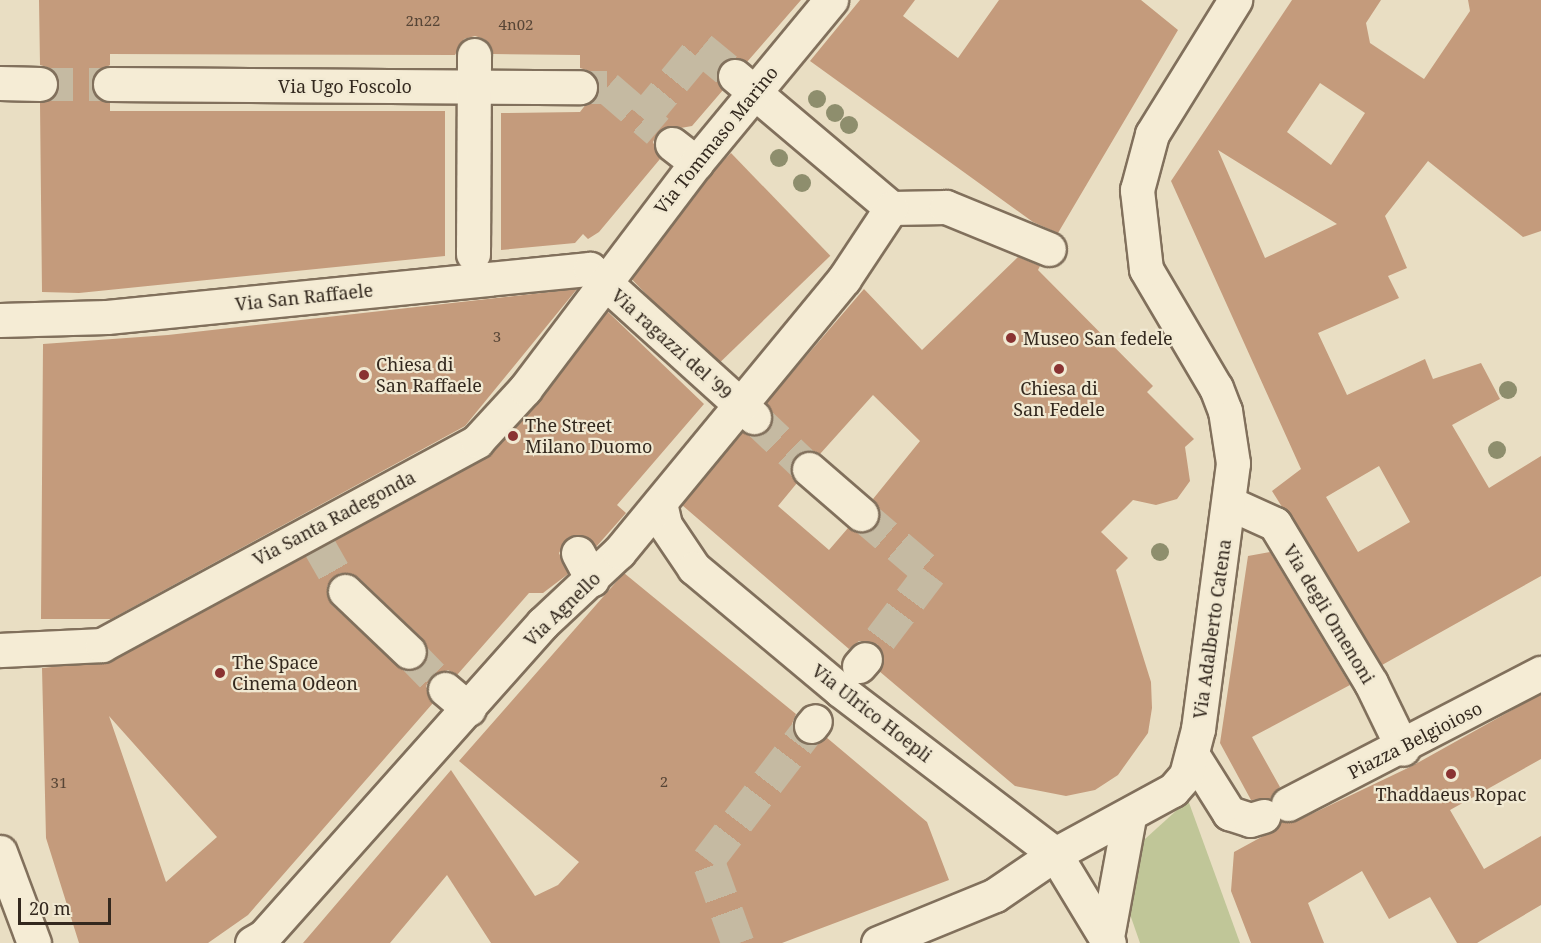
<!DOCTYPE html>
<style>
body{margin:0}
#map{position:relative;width:1541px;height:943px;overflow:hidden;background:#e9dec3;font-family:"Noto Serif",serif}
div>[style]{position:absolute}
.green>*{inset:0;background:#c0c698}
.building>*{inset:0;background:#c49b7c;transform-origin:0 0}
.minor-tunnel>*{height:33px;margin-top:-16.5px;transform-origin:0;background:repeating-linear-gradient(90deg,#c5baa2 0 33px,transparent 0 49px)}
.roads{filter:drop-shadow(2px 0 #81705c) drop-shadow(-2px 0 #81705c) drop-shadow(0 2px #81705c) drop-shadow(0 -2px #81705c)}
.minor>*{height:33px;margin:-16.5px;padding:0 16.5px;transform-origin:16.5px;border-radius:16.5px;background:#f5ecd5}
.trees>*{width:18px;height:18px;margin:-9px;border-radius:50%;background:#8e8e6d}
.dots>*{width:16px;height:16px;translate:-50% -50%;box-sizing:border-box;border:3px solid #f1e9d2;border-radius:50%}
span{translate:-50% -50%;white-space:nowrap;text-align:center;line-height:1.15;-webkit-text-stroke:4.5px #f1e9d2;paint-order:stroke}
.number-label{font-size:15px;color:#574536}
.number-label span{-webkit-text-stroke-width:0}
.street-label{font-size:18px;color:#33281e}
.poi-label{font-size:18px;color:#33281e}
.left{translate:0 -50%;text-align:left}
.scale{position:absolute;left:18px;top:898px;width:93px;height:27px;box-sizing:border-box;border:3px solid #33281e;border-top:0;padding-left:8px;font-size:18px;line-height:21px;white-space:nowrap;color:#33281e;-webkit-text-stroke:4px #f1e9d2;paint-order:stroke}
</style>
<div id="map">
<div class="green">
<i style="clip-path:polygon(1188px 800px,1240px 943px,1140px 943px,1125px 900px,1131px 869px,1145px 839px)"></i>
</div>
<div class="building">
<i style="clip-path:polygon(39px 0,801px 0,747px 62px,738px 58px,721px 63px,717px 73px,723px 90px,692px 126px,658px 132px,653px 142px,660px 159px,599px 232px,588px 239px,583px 234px,575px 243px,501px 250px,501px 113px,580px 112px,599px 87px,590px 71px,580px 68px,580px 55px,493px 54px,484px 39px,475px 36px,464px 39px,455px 55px,110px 54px,110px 65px,94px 74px,91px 84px,100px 100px,110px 103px,110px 111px,445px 111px,445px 256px,79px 293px,42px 292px,40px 103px,56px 94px,59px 84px,50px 68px,40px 65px)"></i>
<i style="clip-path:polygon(860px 0,915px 0,903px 16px,958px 58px,999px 0,1141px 0,1178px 30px,1058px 233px,1033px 222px,810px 61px)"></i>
<i style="clip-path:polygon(evenodd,1292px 0,1381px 0,1366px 23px,1370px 43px,1424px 79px,1470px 11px,1468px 0,1541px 0,1541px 231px,1523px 237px,1428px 161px,1385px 216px,1407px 268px,1388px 276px,1399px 298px,1318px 333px,1347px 395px,1425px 359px,1433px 379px,1481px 363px,1500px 399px,1452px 425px,1489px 488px,1541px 456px,1541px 576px,1382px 665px,1272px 491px,1301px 469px,1171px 181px,1292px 0,1320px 83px,1365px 113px,1331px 165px,1287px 132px,1320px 83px,1292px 0,1218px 150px,1337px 224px,1265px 258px,1218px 150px,1292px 0,1379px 466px,1410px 522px,1358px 552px,1326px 497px,1379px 466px)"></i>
<i style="left:731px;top:153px;width:143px;height:159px;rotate:46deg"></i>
<i style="clip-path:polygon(evenodd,1018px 257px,1040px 266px,1038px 270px,1153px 386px,1147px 392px,1194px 439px,1185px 447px,1190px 481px,1177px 499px,1156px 505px,1133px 500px,1101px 532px,1128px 558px,1116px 570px,1151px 682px,1152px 708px,1148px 733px,1118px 775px,1095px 790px,1066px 796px,1015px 786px,879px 671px,883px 653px,877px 644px,859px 641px,849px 649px,682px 505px,743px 432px,759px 435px,768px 429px,772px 412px,766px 403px,864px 289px,922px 350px,1018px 257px,873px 395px,920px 441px,873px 499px,879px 508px,876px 526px,867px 532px,848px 528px,829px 550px,778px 506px,797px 483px,791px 475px,795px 457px,803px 451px,820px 454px,873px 395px)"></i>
<i style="clip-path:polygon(577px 289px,465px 426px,111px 619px,41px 619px,43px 344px,168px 335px)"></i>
<i style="clip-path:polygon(evenodd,607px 311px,704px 404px,617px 505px,626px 513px,596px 547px,587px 537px,569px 537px,559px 553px,568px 574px,543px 593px,529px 593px,457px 675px,448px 670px,431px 677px,426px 686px,433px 703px,248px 915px,208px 943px,79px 943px,46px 838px,42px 668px,111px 661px,486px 457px,540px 400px,607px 311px,340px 573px,358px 577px,422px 638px,427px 656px,422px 665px,405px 670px,397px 666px,332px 605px,327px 586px,340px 573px,607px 311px,109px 716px,217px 837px,166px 882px,109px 716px)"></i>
<i style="clip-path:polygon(1270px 552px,1350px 685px,1252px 737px,1280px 787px,1270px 799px,1251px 800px,1220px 743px,1248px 556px)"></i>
<i style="clip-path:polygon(624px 573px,796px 714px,792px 724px,799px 740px,809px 745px,826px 737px,927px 822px,949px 880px,782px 943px,491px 943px,447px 875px,390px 943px,303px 943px,451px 770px,535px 896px,558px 885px,579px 862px,459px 761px)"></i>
<i style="clip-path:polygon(1541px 694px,1541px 759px,1450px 810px,1484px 869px,1541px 836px,1541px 905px,1477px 943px,1457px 943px,1430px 897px,1389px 919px,1362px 871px,1308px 903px,1324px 943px,1251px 943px,1231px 891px,1234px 852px,1276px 829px,1281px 821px,1297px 821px,1412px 766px)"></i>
</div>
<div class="minor-tunnel">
<i style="left:40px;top:84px;width:70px"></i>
<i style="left:580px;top:87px;width:27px"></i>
<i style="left:607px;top:87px;width:67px;rotate:40.8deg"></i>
<i style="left:643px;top:118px;width:91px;rotate:-50.4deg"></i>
<i style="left:701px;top:48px;width:44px;rotate:39.5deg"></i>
<i style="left:754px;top:417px;width:76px;rotate:43.4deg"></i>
<i style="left:861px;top:514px;width:91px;rotate:40.5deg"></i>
<i style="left:930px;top:573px;width:108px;rotate:127.1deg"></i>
<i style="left:317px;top:542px;width:56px;rotate:60.3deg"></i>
<i style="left:409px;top:652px;width:52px;rotate:45.8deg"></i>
<i style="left:738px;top:943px;width:88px;rotate:-109.9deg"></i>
<i style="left:708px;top:860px;width:169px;rotate:-52.5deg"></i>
</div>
<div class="roads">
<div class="minor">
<i style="left:735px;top:76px;width:204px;rotate:40.2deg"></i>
<i style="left:891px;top:208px;width:55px;rotate:-1deg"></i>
<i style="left:946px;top:207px;width:111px;rotate:22.2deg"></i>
<i style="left:0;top:83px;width:40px;rotate:1.4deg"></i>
<i style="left:110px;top:84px;width:470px;rotate:0.4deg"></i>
<i style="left:672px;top:144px;width:31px;rotate:38deg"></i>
<i style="left:473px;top:254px;width:199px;rotate:-89.7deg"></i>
<i style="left:0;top:320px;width:107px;rotate:-1.6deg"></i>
<i style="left:107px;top:317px;width:485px;rotate:-5.7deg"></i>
<i style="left:590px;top:269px;width:221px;rotate:42.1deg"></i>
<i style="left:809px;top:469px;width:69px;rotate:40.9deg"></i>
<i style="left:660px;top:503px;width:23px;rotate:77deg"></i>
<i style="left:665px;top:525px;width:52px;rotate:56deg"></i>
<i style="left:694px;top:568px;width:190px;rotate:39.9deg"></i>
<i style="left:840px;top:690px;width:270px;rotate:37.3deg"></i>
<i style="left:1055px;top:854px;width:104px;rotate:58.8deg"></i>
<i style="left:1231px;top:504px;width:48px;rotate:24.4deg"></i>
<i style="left:1275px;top:524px;width:186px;rotate:58.9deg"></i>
<i style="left:1371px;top:683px;width:73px;rotate:64.1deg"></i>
<i style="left:578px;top:553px;width:30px;rotate:62deg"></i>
<i style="left:345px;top:591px;width:88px;rotate:43.6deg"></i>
<i style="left:0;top:650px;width:102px;rotate:-2.8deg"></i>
<i style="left:102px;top:645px;width:427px;rotate:-28.5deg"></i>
<i style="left:477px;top:441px;width:71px;rotate:-47.3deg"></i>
<i style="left:525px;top:389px;width:283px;rotate:-52.9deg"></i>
<i style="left:696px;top:163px;width:212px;rotate:-50.4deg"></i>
<i style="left:859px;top:666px;width:9px;rotate:-49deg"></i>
<i style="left:445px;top:689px;width:31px;rotate:40deg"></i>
<i style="left:811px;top:726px;width:6px;rotate:-51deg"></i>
<i style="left:1192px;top:754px;width:70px;rotate:57.9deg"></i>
<i style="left:1229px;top:813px;width:22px;rotate:18deg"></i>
<i style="left:1250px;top:820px;width:14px;rotate:-17deg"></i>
<i style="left:1288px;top:804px;width:285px;rotate:-27.4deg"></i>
<i style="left:0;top:852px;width:97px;rotate:69.5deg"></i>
<i style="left:1107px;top:937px;width:122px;rotate:-79.6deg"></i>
<i style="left:252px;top:943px;width:14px;rotate:-30deg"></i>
<i style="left:264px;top:936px;width:419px;rotate:-48.3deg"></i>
<i style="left:543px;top:623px;width:104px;rotate:-43.1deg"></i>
<i style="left:619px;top:552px;width:354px;rotate:-50.5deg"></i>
<i style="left:844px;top:279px;width:85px;rotate:-56.5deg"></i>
<i style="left:878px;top:943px;width:126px;rotate:-22.3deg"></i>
<i style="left:995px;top:895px;width:73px;rotate:-34.3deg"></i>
<i style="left:1055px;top:854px;width:134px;rotate:-28.5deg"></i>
<i style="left:1173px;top:790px;width:20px;rotate:-49deg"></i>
<i style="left:1186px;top:775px;width:48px;rotate:-75.4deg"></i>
<i style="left:1198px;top:729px;width:268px;rotate:-82.5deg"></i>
<i style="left:1233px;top:463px;width:53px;rotate:-98.7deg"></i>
<i style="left:1225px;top:411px;width:25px;rotate:-111deg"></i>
<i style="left:1216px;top:388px;width:138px;rotate:-120.5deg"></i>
<i style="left:1146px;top:269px;width:80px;rotate:-96.5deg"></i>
<i style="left:1137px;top:190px;width:58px;rotate:-75deg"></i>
<i style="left:1152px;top:134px;width:158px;rotate:-58.2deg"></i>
</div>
</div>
<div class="trees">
<i style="left:817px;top:99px"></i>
<i style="left:835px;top:113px"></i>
<i style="left:849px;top:125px"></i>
<i style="left:779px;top:158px"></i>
<i style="left:802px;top:183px"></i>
<i style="left:1508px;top:390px"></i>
<i style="left:1497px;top:450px"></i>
<i style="left:1160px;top:552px"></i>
</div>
<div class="dots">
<i style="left:1011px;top:338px;background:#8a3332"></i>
<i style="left:1059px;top:369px;background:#8a3332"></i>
<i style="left:364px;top:375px;background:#8a3332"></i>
<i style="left:513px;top:436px;background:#8a3332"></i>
<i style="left:220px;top:673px;background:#8a3332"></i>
<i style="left:1451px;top:774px;background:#8a3332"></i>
</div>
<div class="number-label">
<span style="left:423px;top:21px">2n22</span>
<span style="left:516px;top:25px">4n02</span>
<span style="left:497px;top:337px">3</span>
<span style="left:664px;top:782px">2</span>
<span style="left:59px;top:783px">31</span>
</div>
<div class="street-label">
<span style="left:345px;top:86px">Via Ugo Foscolo</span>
<span style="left:716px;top:140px;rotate:-51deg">Via Tommaso Marino</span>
<span style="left:304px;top:297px;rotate:-6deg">Via San Raffaele</span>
<span style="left:672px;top:344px;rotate:42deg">Via ragazzi del '99</span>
<span style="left:334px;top:518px;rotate:-28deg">Via Santa Radegonda</span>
<span style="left:562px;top:609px;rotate:-44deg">Via Agnello</span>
<span style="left:1329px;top:614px;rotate:59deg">Via degli Omenoni</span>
<span style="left:1212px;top:629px;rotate:-82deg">Via Adalberto Catena</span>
<span style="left:872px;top:713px;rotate:38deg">Via Ulrico Hoepli</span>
<span style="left:1415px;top:740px;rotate:-27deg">Piazza Belgioioso</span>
</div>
<div class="poi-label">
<span class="left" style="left:1023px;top:338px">Museo San fedele</span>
<span class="left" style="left:376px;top:375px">Chiesa di<br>San Raffaele</span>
<span style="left:1059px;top:399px">Chiesa di<br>San Fedele</span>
<span class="left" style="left:525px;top:436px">The Street<br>Milano Duomo</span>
<span class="left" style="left:232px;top:673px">The Space<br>Cinema Odeon</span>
<span style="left:1451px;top:794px">Thaddaeus Ropac</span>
</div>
<div class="scale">20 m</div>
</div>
